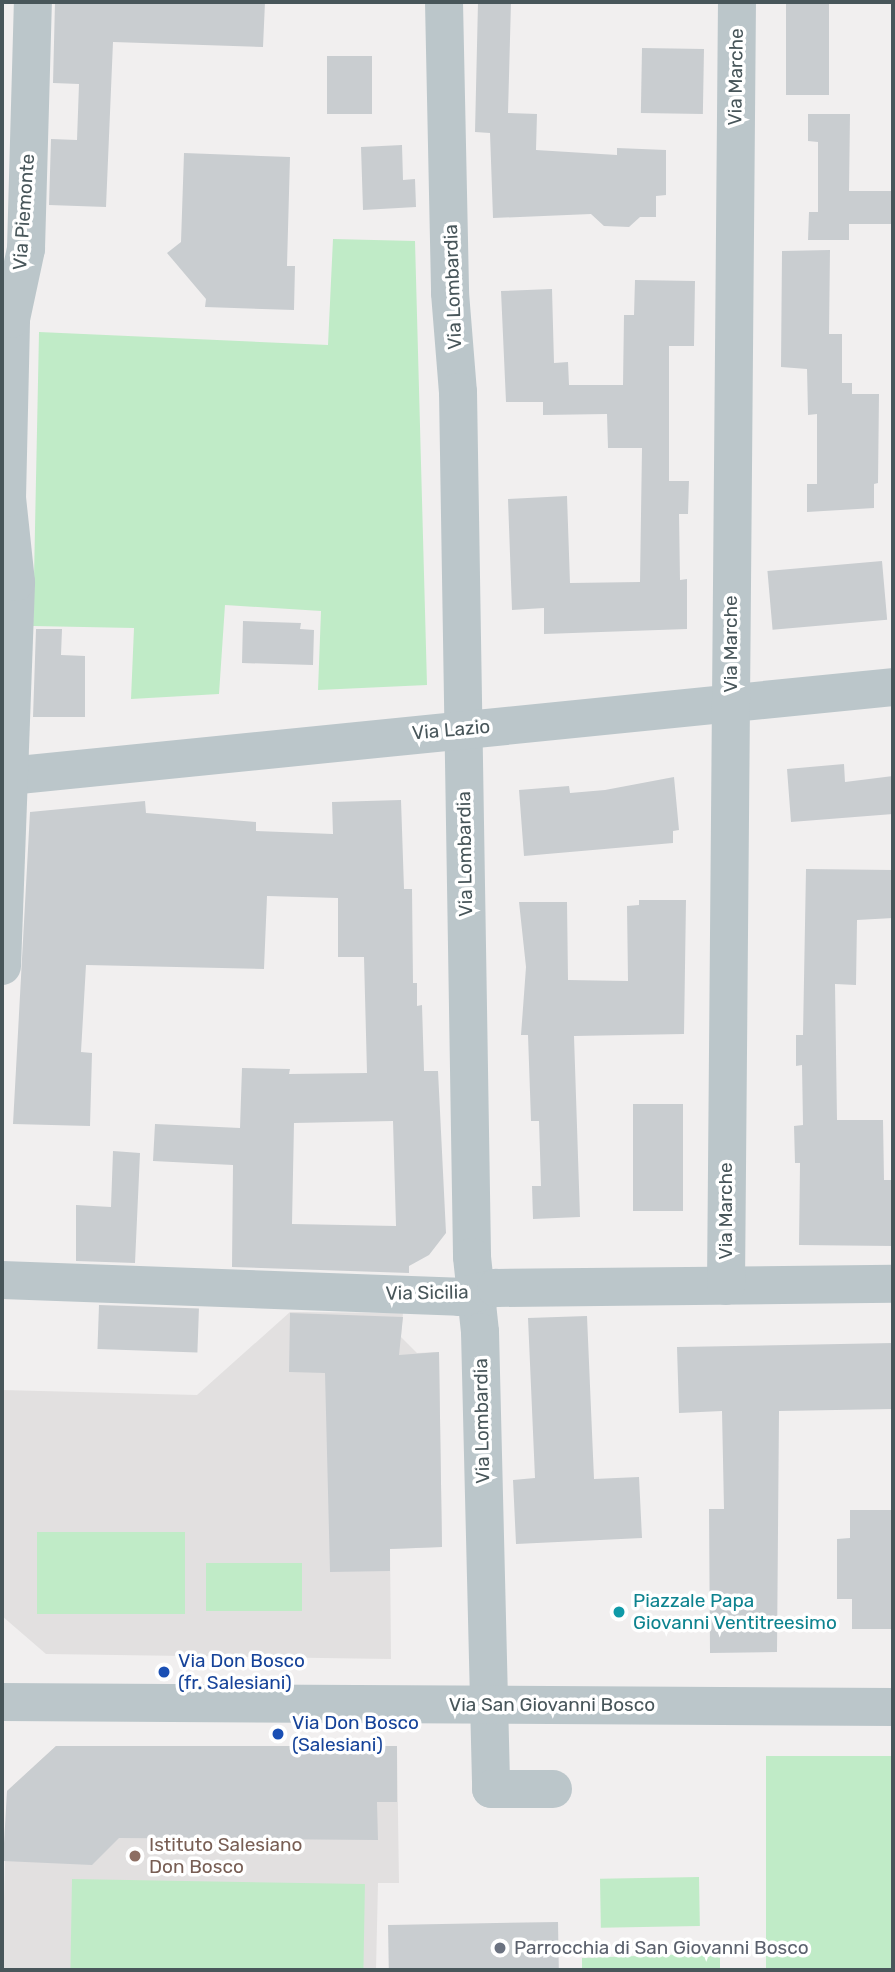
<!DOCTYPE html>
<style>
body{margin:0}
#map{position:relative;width:895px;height:1972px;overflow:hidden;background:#f1efef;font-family:Rubik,sans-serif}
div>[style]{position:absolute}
.education>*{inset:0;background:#e2e0e0}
.green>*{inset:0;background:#c0ebc7;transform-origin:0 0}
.building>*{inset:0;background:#c9cdd0;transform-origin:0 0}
.minor>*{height:38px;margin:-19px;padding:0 19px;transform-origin:19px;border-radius:19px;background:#bbc6ca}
.dots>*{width:19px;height:19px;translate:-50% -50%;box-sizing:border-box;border:4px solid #fff;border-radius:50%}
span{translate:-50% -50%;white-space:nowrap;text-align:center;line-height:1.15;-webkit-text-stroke:7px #fff;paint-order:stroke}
.street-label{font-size:19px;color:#48565a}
.culture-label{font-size:19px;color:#0d838f}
.left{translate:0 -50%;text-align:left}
.transit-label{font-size:19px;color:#164399}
.education-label{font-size:19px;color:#785e54}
.worship-label{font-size:19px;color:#5b616d}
.frame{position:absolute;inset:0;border:4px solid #48565a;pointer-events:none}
</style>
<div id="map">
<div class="education">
<i style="clip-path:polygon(290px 1312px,403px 1313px,401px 1337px,417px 1353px,439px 1352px,442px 1547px,390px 1549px,391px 1659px,46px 1654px,2px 1616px,2px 1390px,197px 1395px)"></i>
<i style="clip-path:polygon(56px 1746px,397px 1746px,399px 1883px,378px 1883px,376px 1970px,2px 1970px,7px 1791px)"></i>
</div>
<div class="green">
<i style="clip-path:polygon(333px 239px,415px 241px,427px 685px,318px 690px,321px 611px,225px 605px,219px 694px,131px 699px,134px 628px,33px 626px,39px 332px,328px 345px)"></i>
<i style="left:37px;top:1532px;width:148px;height:82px"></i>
<i style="left:206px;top:1563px;width:96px;height:48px"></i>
<i style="left:766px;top:1756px;width:127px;height:214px"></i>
<i style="left:699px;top:1877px;width:49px;height:99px;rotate:89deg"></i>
<i style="left:72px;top:1879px;width:293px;height:91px;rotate:1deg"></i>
<i style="clip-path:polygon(720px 1953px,720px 1970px,582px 1970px,582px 1958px)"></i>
</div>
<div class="building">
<i style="clip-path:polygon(55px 2px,265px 2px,263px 47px,113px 42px,106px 207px,49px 205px,51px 139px,77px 140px,79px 84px,53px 83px)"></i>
<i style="clip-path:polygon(478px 2px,511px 2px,508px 113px,537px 114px,536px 150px,617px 155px,617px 148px,666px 150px,666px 195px,656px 196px,656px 217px,640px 217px,629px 227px,604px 226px,591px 214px,493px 218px,490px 133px,475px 132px)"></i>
<i style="left:786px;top:2px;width:43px;height:93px"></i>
<i style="left:642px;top:48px;width:62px;height:65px;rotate:1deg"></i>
<i style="left:327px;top:56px;width:45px;height:58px"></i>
<i style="clip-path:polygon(808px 114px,850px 114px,849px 191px,891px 191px,891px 224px,849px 224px,849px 240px,808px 240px,809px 212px,818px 212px,818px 142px,808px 141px)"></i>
<i style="clip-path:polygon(402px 145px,403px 180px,415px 179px,416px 207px,363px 210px,361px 147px)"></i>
<i style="clip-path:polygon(184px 153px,290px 157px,287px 266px,295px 266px,294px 310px,205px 307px,206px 299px,167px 253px,181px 242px)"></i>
<i style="clip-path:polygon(830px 250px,829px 334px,842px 334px,842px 383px,852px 383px,852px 394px,879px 394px,878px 483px,874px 484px,874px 508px,807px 512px,807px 484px,817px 484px,817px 414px,808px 415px,807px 369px,781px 367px,782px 251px)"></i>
<i style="clip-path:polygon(635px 280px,695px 281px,694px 346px,669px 346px,669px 481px,689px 481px,688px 514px,679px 514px,680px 580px,687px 579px,687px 629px,544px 634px,544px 608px,512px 610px,508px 499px,567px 496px,570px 583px,640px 582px,642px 448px,608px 448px,607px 414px,543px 415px,543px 402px,506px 402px,501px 291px,552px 289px,554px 363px,568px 362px,569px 385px,623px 385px,624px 315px,634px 315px)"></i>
<i style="left:882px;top:561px;width:59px;height:115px;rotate:85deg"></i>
<i style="clip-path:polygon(243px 621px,301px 623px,300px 629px,314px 630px,313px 665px,242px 663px)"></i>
<i style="clip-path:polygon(36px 629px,62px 629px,61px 655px,85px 656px,85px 717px,33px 717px)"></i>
<i style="clip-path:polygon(844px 764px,845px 782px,893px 776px,893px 814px,791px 822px,787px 769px)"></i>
<i style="clip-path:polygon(674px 777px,679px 830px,673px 831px,673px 843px,524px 856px,519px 790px,569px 786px,570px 793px,605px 790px)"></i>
<i style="clip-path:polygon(evenodd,401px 800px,404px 889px,412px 889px,413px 983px,417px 983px,417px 1006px,422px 1005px,424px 1071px,438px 1071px,446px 1233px,429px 1255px,409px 1266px,409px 1273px,232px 1267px,233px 1165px,153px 1161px,155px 1124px,240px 1128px,242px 1068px,290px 1069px,289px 1074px,367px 1073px,364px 957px,338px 957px,338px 898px,267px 896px,264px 969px,86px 965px,81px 1052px,92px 1053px,90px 1126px,13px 1124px,30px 812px,145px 801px,146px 813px,256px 822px,256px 831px,333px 834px,332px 802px,401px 800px,393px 1121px,396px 1226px,292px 1224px,294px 1123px,393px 1121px)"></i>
<i style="clip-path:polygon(806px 869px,893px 870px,893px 918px,857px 920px,856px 985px,835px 984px,837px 1120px,883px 1120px,884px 1180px,893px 1180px,893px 1246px,799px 1245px,800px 1163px,795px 1163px,794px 1126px,803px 1125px,802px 1065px,796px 1066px,796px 1035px,803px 1035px)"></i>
<i style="clip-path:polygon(639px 900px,686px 900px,684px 1034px,574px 1036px,580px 1217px,533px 1219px,532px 1186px,541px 1186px,539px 1121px,531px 1121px,528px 1035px,521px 1035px,526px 967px,519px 902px,567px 902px,568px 980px,628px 981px,627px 906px,639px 905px)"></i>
<i style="left:633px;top:1104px;width:50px;height:107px"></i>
<i style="clip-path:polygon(113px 1151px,140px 1153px,135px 1263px,76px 1261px,76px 1205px,111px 1207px)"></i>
<i style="left:99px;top:1305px;width:100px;height:44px;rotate:2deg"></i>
<i style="clip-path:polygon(290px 1313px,403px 1317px,399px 1355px,439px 1352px,442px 1547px,390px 1549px,390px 1571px,330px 1572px,325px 1373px,289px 1372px)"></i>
<i style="clip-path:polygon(587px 1316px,594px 1479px,639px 1477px,642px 1538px,516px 1544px,513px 1480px,535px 1478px,528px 1318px)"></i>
<i style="clip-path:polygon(893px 1343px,893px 1409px,779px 1411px,777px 1652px,710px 1653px,709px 1509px,724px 1509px,722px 1411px,679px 1413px,677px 1347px)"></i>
<i style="clip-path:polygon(850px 1510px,893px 1510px,893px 1629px,852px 1629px,852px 1599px,837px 1599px,837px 1539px,850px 1538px)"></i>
<i style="clip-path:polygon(56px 1746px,397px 1746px,397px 1802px,377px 1802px,378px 1840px,119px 1838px,92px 1865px,3px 1861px,7px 1791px)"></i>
<i style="left:558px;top:1922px;width:48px;height:170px;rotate:89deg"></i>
</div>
<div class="minor">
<i style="left:444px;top:2px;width:291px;rotate:88.8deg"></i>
<i style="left:450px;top:293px;width:99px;rotate:85.4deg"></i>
<i style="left:458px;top:392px;width:865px;rotate:89.07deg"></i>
<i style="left:472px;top:1257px;width:75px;rotate:83.9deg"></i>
<i style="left:480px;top:1332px;width:457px;rotate:88.6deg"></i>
<i style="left:491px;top:1789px;width:62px"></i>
<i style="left:9px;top:776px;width:888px;rotate:-5.75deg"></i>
<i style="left:2px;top:966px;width:384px;rotate:-87.9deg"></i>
<i style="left:16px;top:582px;width:84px;rotate:-96.1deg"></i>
<i style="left:7px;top:498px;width:179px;rotate:-88.7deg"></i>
<i style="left:11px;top:319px;width:72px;rotate:-77.9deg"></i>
<i style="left:26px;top:249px;width:247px;rotate:-88.4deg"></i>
<i style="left:2px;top:1280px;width:457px;rotate:2.1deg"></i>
<i style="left:459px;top:1297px;width:38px;rotate:-14deg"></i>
<i style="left:496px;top:1288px;width:397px;rotate:-0.6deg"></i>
<i style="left:726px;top:1286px;width:1284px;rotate:-89.51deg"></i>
<i style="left:2px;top:1702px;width:891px;rotate:0.32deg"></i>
</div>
<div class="dots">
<i style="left:619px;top:1612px;background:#0f9aa8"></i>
<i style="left:164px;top:1672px;background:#1a4fb4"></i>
<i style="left:278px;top:1734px;background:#1a4fb4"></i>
<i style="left:135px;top:1856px;background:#8d6e63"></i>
<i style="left:500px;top:1948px;background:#6b7280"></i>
</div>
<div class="street-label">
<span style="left:736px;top:77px;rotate:-89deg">Via Marche</span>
<span style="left:24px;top:212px;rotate:-86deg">Via Piemonte</span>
<span style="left:453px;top:287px;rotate:-92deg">Via Lombardia</span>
<span style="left:731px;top:644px;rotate:-90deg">Via Marche</span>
<span style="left:451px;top:730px;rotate:-5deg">Via Lazio</span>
<span style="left:465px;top:854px;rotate:-91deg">Via Lombardia</span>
<span style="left:726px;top:1211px;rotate:-90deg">Via Marche</span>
<span style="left:427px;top:1293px;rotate:-1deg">Via Sicilia</span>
<span style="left:482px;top:1421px;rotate:-91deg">Via Lombardia</span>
<span style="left:552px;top:1705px">Via San Giovanni Bosco</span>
</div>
<div class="culture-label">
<span class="left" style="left:633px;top:1612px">Piazzale Papa<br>Giovanni Ventitreesimo</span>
</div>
<div class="transit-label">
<span class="left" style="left:178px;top:1672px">Via Don Bosco<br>(fr. Salesiani)</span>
<span class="left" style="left:292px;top:1734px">Via Don Bosco<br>(Salesiani)</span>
</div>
<div class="education-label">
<span class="left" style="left:149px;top:1856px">Istituto Salesiano<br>Don Bosco</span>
</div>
<div class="worship-label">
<span class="left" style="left:514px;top:1948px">Parrocchia di San Giovanni Bosco</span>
</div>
<div class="frame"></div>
</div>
